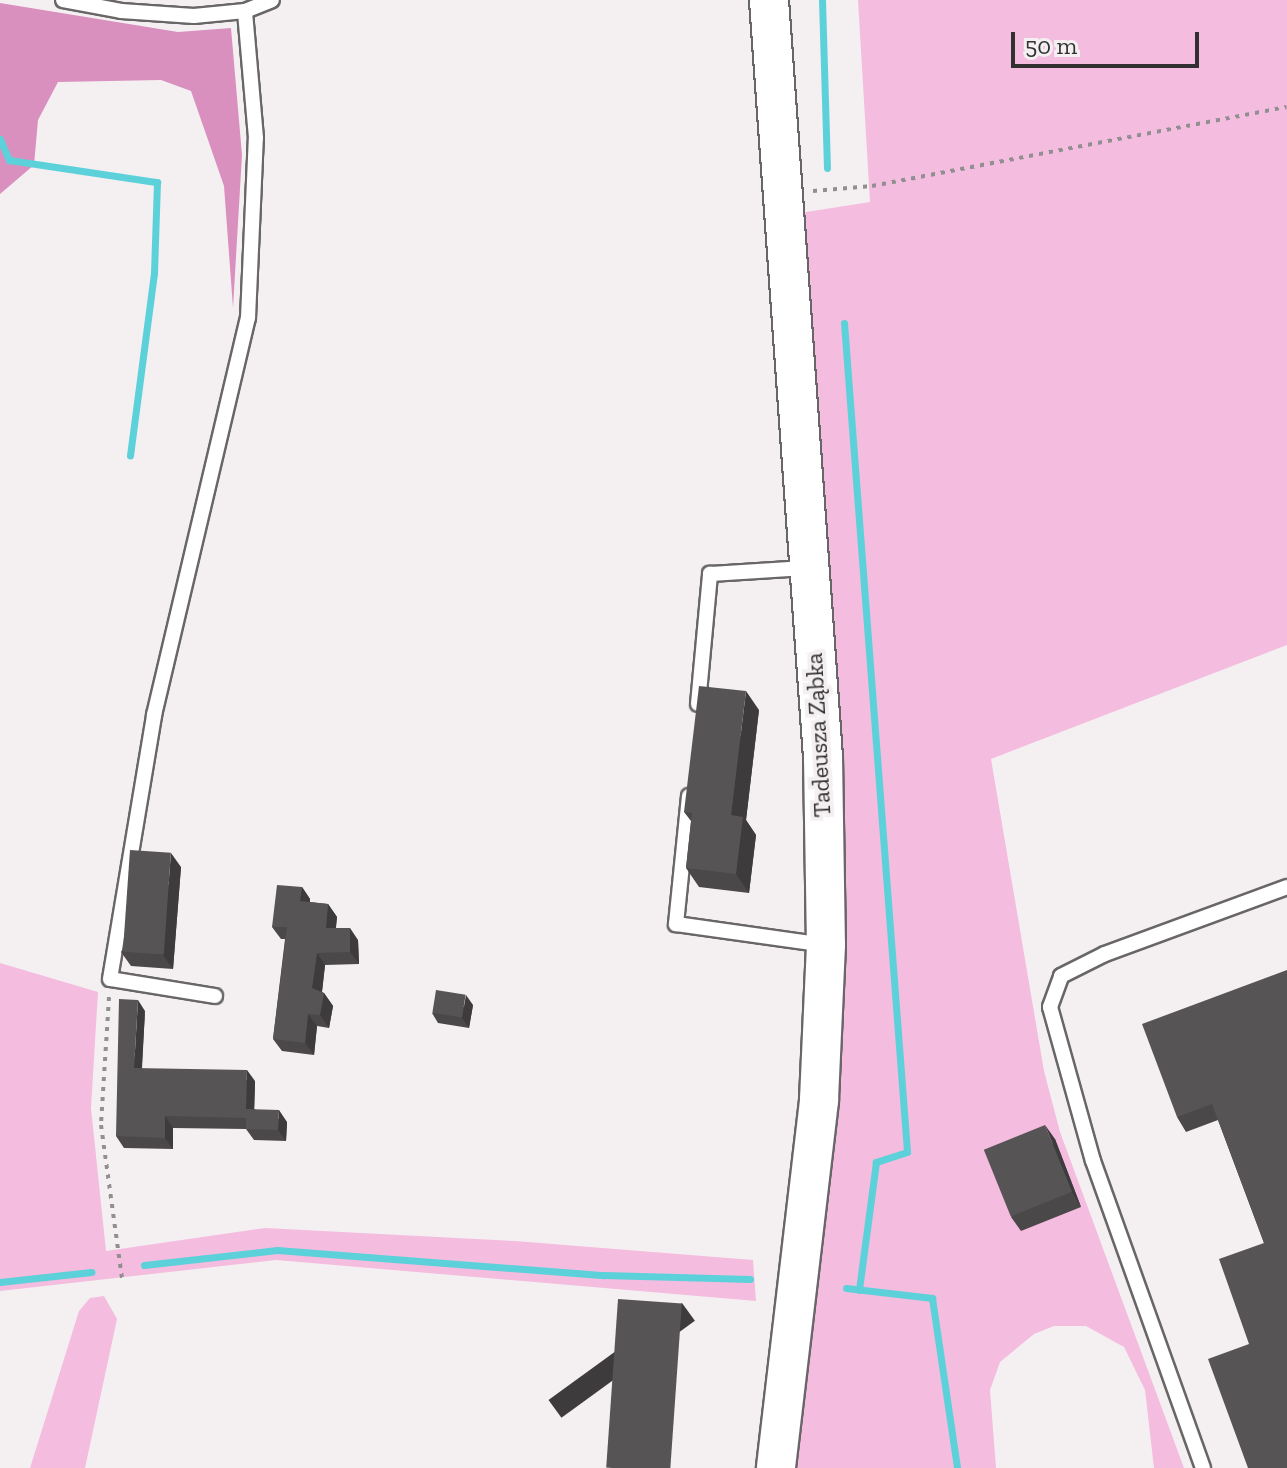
<!DOCTYPE html>
<meta charset="utf-8">
<style>
body{margin:0}
#map{position:relative;width:1287px;height:1468px;overflow:hidden;background:#f4f0f2;font-family:"Zilla Slab",serif}
div>[style]{position:absolute}
.green>*{inset:0;background:#f4bcde}
.forest>*{inset:0;background:#d990be}
.stream>*{height:7px;margin:-3.5px;padding:0 3.5px;transform-origin:3.5px;border-radius:3.5px;background:#5dd1da}
.path>*{height:4px;margin-top:-2px;transform-origin:0;background:repeating-linear-gradient(90deg,#928f91 0 4px,transparent 0 10px)}
.roads{filter:drop-shadow(2px 0 #696668) drop-shadow(-2px 0 #696668) drop-shadow(0 2px #696668) drop-shadow(0 -2px #696668)}
.lane>*{height:14px;margin:-7px;padding:0 7px;transform-origin:7px;border-radius:7px;background:#fff}
.secondary>*{height:38px;margin:-19px;padding:0 19px;transform-origin:19px;border-radius:19px;background:#fff}
.wall>*{inset:0;background:#4b484a}
.shaded-wall>*{inset:0;background:#3d3b3c;transform-origin:0 0}
.building>*{inset:0;background:#575456;transform-origin:0 0}
span{translate:-50% -50%;white-space:nowrap;text-align:center;line-height:1.15;-webkit-text-stroke:8px #f4f0f2;paint-order:stroke}
.street-label{font-size:24px;color:#323031}
.scale{position:absolute;left:1011px;top:32px;width:188px;height:36px;box-sizing:border-box;border:4px solid #323031;border-top:0;padding-left:10px;font-size:24px;line-height:28px;white-space:nowrap;color:#323031;-webkit-text-stroke:6px #f4f0f2;paint-order:stroke}
</style>
<div id="map">
<div class="green">
<i style="clip-path:polygon(858px 0,1287px 0,1287px 645px,991px 759px,1044px 1071px,1060px 1132px,1184px 1468px,1154px 1468px,1145px 1390px,1124px 1347px,1086px 1326px,1054px 1326px,1034px 1334px,1000px 1362px,990px 1390px,996px 1468px,795px 1468px,835px 1113px,800px 213px,870px 202px)"></i>
<i style="clip-path:polygon(0 963px,98px 992px,91px 1108px,106px 1251px,265px 1228px,515px 1241px,753px 1260px,756px 1301px,276px 1260px,0 1291px)"></i>
<i style="clip-path:polygon(104px 1296px,117px 1319px,85px 1468px,30px 1468px,79px 1311px,90px 1298px)"></i>
</div>
<div class="forest">
<i style="clip-path:polygon(0 3px,178px 32px,231px 28px,242px 155px,233px 308px,224px 186px,191px 91px,161px 80px,58px 82px,38px 120px,34px 165px,0 194px)"></i>
</div>
<div class="stream">
<i style="left:822px;top:0;width:168px;rotate:88.3deg"></i>
<i style="left:0;top:139px;width:23px;rotate:67deg"></i>
<i style="left:9px;top:160px;width:150px;rotate:8.5deg"></i>
<i style="left:157px;top:182px;width:91px;rotate:91.9deg"></i>
<i style="left:154px;top:273px;width:184px;rotate:97.5deg"></i>
<i style="left:844px;top:323px;width:831px;rotate:85.65deg"></i>
<i style="left:907px;top:1152px;width:33px;rotate:162deg"></i>
<i style="left:876px;top:1162px;width:129px;rotate:97.6deg"></i>
<i style="left:144px;top:1265px;width:134px;rotate:-6.4deg"></i>
<i style="left:277px;top:1250px;width:328px;rotate:4.4deg"></i>
<i style="left:604px;top:1275px;width:146px;rotate:1.6deg"></i>
<i style="left:0;top:1282px;width:92px;rotate:-6.3deg"></i>
<i style="left:846px;top:1288px;width:87px;rotate:6.6deg"></i>
<i style="left:932px;top:1298px;width:172px;rotate:81.6deg"></i>
</div>
<div class="path">
<i style="left:813px;top:191px;width:59px;rotate:-4.8deg"></i>
<i style="left:872px;top:186px;width:422px;rotate:-10.8deg"></i>
<i style="left:109px;top:997px;width:128px;rotate:93.6deg"></i>
<i style="left:101px;top:1125px;width:155px;rotate:82.2deg"></i>
</div>
<div class="roads">
<div class="lane">
<i style="left:63px;top:0;width:59px;rotate:10.7deg"></i>
<i style="left:121px;top:11px;width:73px;rotate:3.9deg"></i>
<i style="left:194px;top:16px;width:51px;rotate:-5.6deg"></i>
<i style="left:698px;top:704px;width:131px;rotate:-84.7deg"></i>
<i style="left:710px;top:574px;width:96px;rotate:-3.6deg"></i>
<i style="left:689px;top:796px;width:129px;rotate:95.8deg"></i>
<i style="left:676px;top:924px;width:150px;rotate:8deg"></i>
<i style="left:215px;top:996px;width:106px;rotate:-170.8deg"></i>
<i style="left:110px;top:979px;width:268px;rotate:-80.5deg"></i>
<i style="left:154px;top:715px;width:408px;rotate:-76.7deg"></i>
<i style="left:248px;top:318px;width:180px;rotate:-87.5deg"></i>
<i style="left:256px;top:138px;width:127px;rotate:-95deg"></i>
<i style="left:245px;top:11px;width:29px;rotate:-22deg"></i>
<i style="left:1203px;top:1468px;width:326px;rotate:-109.7deg"></i>
<i style="left:1093px;top:1161px;width:160px;rotate:-105.6deg"></i>
<i style="left:1050px;top:1007px;width:33px;rotate:-70deg"></i>
<i style="left:1061px;top:976px;width:49px;rotate:-26.6deg"></i>
<i style="left:1105px;top:954px;width:194px;rotate:-20.2deg"></i>
</div>
<div class="secondary">
<i style="left:769px;top:0;width:759px;rotate:85.92deg"></i>
<i style="left:823px;top:757px;width:188px;rotate:89.1deg"></i>
<i style="left:826px;top:945px;width:156px;rotate:92.6deg"></i>
<i style="left:819px;top:1101px;width:370px;rotate:96.7deg"></i>
</div>
</div>
<div class="wall">
<i style="clip-path:polygon(759px 710px,746px 820px,756px 835px,749px 893px,699px 887px,686px 868px,691px 821px,684px 812px)"></i>
<i style="clip-path:polygon(181px 867px,173px 969px,131px 966px,121px 952px)"></i>
<i style="clip-path:polygon(302px 887px,310px 899px,310px 902px,328px 904px,337px 917px,336px 928px,358px 940px,359px 964px,325px 965px,322px 992px,324px 993px,333px 1006px,329px 1028px,317px 1026px,314px 1055px,282px 1051px,273px 1039px,285px 939px,281px 939px,272px 927px)"></i>
<i style="clip-path:polygon(1287px 970px,1287px 1468px,1249px 1344px,1264px 1243px,1218px 1120px,1186px 1132px,1177px 1117px)"></i>
<i style="clip-path:polygon(473px 1005px,469px 1028px,438px 1023px,432px 1013px)"></i>
<i style="clip-path:polygon(145px 1011px,142px 1069px,255px 1081px,254px 1109px,287px 1122px,286px 1141px,254px 1140px,246px 1129px,173px 1128px,173px 1149px,124px 1148px,116px 1136px)"></i>
<i style="clip-path:polygon(1055px 1139px,1081px 1207px,1021px 1231px,1011px 1217px)"></i>
</div>
<div class="shaded-wall">
<i style="clip-path:polygon(746px 691px,759px 710px,746px 820px,756px 835px,749px 893px,736px 874px,731px 815px)"></i>
<i style="clip-path:polygon(171px 853px,181px 867px,173px 969px,163px 955px)"></i>
<i style="clip-path:polygon(302px 887px,310px 899px,308px 914px,300px 901px)"></i>
<i style="clip-path:polygon(328px 904px,337px 917px,334px 941px,326px 928px)"></i>
<i style="clip-path:polygon(350px 928px,358px 940px,359px 964px,350px 952px)"></i>
<i style="clip-path:polygon(317px 953px,325px 965px,321px 1000px,312px 988px)"></i>
<i style="clip-path:polygon(324px 993px,333px 1006px,329px 1028px,320px 1015px)"></i>
<i style="clip-path:polygon(466px 995px,473px 1005px,469px 1028px,462px 1018px)"></i>
<i style="clip-path:polygon(138px 1000px,145px 1011px,141px 1080px,134px 1068px)"></i>
<i style="clip-path:polygon(308px 1014px,317px 1026px,314px 1055px,305px 1043px)"></i>
<i style="clip-path:polygon(247px 1070px,255px 1081px,254px 1120px,246px 1109px)"></i>
<i style="clip-path:polygon(279px 1110px,287px 1122px,286px 1141px,278px 1130px)"></i>
<i style="clip-path:polygon(165px 1116px,173px 1128px,173px 1149px,165px 1138px)"></i>
<i style="clip-path:polygon(1045px 1125px,1055px 1139px,1081px 1207px,1072px 1192px)"></i>
<i style="left:682px;top:1303px;width:22px;height:165px;rotate:54deg"></i>
</div>
<div class="building">
<i style="clip-path:polygon(699px 686px,746px 691px,731px 815px,743px 817px,736px 874px,686px 868px,692px 813px,684px 812px)"></i>
<i style="left:130px;top:850px;width:41px;height:102px;rotate:4deg"></i>
<i style="clip-path:polygon(277px 885px,302px 887px,300px 901px,328px 904px,326px 928px,350px 928px,350px 952px,317px 953px,312px 988px,324px 993px,320px 1015px,308px 1014px,305px 1043px,273px 1039px,287px 927px,272px 927px)"></i>
<i style="clip-path:polygon(1287px 970px,1287px 1468px,1248px 1468px,1208px 1359px,1249px 1344px,1219px 1259px,1264px 1243px,1212px 1104px,1177px 1117px,1142px 1024px)"></i>
<i style="left:436px;top:990px;width:30px;height:23px;rotate:9deg"></i>
<i style="clip-path:polygon(119px 999px,138px 1000px,134px 1068px,247px 1070px,246px 1109px,279px 1110px,278px 1130px,246px 1129px,246px 1118px,165px 1116px,165px 1138px,116px 1136px)"></i>
<i style="left:1045px;top:1125px;width:72px;height:66px;rotate:68deg"></i>
<i style="left:618px;top:1299px;width:64px;height:169px;rotate:4deg"></i>
</div>
<div class="street-label">
<span style="left:818px;top:735px;rotate:-93deg">Tadeusza Ząbka</span>
</div>
<div class="scale">50 m</div>
</div>
